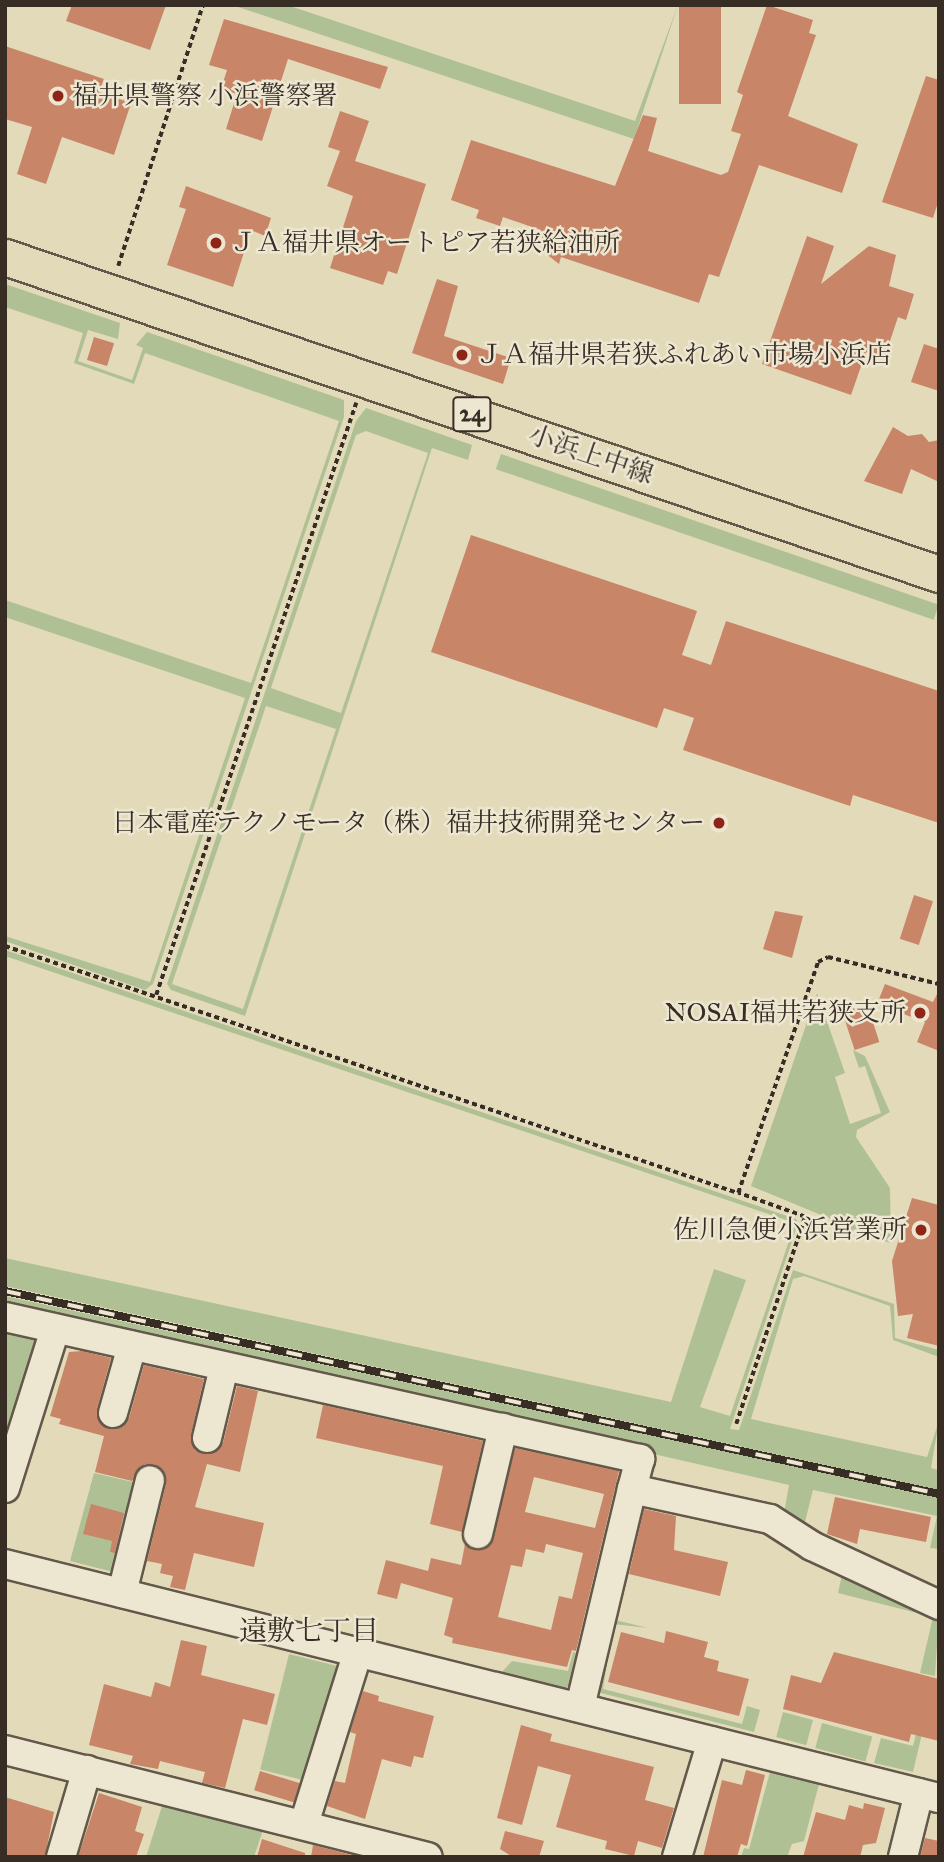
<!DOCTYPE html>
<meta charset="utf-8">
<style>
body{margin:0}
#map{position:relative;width:944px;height:1862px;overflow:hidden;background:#e3daba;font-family:"IM FELL Great Primer","Noto Serif JP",serif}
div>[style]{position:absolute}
.green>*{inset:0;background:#afc194;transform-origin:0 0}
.building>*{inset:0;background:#c88567;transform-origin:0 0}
.path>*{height:3.5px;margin-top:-1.75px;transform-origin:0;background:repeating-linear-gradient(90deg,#382d25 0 5px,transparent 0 8.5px)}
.roads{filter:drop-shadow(2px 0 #63584a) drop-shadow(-2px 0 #63584a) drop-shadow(0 2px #63584a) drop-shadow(0 -2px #63584a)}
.minor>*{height:28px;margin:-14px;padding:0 14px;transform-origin:14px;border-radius:14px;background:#ede7d2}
.major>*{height:35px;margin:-17.5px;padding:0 17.5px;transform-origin:17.5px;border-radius:17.5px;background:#e3daba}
.rail>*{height:8px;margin-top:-4px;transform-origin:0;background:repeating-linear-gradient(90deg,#ede7d2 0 16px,#382d25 0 32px);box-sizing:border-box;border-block:2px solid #382d25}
.dots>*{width:19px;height:19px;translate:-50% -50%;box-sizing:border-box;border:4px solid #ede7d2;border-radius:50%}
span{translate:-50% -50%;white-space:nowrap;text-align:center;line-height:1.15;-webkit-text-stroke:5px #ede7d2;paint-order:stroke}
.shield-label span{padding:2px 5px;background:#ede7d2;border:2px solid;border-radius:5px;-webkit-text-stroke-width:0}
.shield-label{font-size:24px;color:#382d25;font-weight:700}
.poi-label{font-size:26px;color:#382d25}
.left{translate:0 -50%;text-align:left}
.right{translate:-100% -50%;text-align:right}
.street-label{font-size:26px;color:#382d25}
.neighbourhood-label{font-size:28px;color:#382d25}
.frame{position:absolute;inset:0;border:7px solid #382d25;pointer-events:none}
</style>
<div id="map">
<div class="green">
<i style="clip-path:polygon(232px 5px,287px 5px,635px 121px,678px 5px,634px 139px)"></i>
<i style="clip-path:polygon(5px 284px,120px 323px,118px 339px,88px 330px,78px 361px,132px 380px,143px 348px,136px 345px,147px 332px,344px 400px,344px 417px,153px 984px,145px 990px,5px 941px,5px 936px,150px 982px,245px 698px,5px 617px,5px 600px,251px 683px,339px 421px,145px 353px,134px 384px,74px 363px,83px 333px,5px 307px)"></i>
<i style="clip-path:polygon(evenodd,366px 408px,472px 445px,468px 460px,432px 448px,245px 1016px,171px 990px,167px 984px,356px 421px,366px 408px,366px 431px,428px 453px,341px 713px,271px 688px,356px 435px,366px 431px,366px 408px,266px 706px,336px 729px,243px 1009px,172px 984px,266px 706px)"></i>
<i style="left:501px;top:454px;width:463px;height:16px;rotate:19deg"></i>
<i style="clip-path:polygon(5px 950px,796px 1219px,798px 1223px,730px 1429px,739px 1430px,793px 1270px,894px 1304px,895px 1338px,939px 1350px,939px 1357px,893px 1340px,890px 1306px,804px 1276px,793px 1279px,751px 1419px,927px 1457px,939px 1421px,931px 1468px,939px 1470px,939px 1490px,5px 1286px,5px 1258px,671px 1402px,714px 1269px,746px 1280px,700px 1407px,730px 1416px,795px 1223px,5px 956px)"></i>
<i style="clip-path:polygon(817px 993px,845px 1073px,835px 1077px,850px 1124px,881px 1113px,865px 1066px,859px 1068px,853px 1050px,865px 1056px,890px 1112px,857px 1130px,856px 1137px,890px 1188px,891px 1243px,847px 1231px,833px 1220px,751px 1186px)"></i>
<i style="clip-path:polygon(5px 1296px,939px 1497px,939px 1549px,930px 1548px,937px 1516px,813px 1490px,803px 1530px,784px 1513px,789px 1485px,5px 1306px)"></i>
<i style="clip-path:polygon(5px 1326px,29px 1332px,35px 1342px,5px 1438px)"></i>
<i style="clip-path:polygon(94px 1473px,133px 1482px,136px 1473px,144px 1476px,117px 1573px,70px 1561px)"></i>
<i style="clip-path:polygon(843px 1570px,939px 1614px,935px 1676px,920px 1673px,933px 1617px,838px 1593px)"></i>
<i style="clip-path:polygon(611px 1619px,648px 1628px,613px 1624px,603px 1689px,742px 1724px,747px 1706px,760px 1710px,754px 1732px,597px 1692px)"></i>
<i style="clip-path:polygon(573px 1652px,579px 1654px,577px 1679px,566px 1688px,502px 1672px,512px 1661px,568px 1671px)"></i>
<i style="left:289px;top:1654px;width:57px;height:119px;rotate:14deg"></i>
<i style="clip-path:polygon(925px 1698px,930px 1700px,913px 1772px,874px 1763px,881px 1738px,913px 1746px)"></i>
<i style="left:783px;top:1712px;width:31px;height:26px;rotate:15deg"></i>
<i style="left:822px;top:1723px;width:52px;height:26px;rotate:15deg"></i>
<i style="clip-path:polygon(770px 1772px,819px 1784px,804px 1841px,792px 1844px,787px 1857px,741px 1857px,744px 1848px,749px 1849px)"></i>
<i style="clip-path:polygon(164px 1800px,265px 1824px,254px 1857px,146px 1857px)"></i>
</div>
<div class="building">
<i style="clip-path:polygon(72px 5px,166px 5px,150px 50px,66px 21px)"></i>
<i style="left:679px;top:5px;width:42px;height:99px"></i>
<i style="clip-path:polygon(767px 5px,813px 20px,809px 33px,816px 35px,788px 116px,858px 144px,842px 193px,759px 165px,719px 277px,709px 274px,699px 303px,561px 257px,559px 264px,545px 253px,541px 230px,503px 217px,500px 226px,476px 218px,479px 210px,451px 200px,471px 140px,615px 186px,643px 115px,657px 118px,648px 151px,721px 175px,728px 172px,741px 134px,731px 131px,743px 95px,737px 92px)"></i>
<i style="clip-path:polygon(224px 19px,388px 67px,380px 89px,288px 59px,262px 141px,226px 129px,237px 94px,221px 89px,227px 70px,209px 65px)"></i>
<i style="clip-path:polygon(5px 46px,104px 79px,99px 92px,131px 103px,114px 155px,62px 137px,46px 184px,17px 174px,32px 127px,5px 119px)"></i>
<i style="clip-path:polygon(926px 76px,939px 80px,939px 199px,933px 218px,882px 202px)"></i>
<i style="clip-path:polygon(340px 111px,369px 121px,355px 161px,426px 184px,397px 274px,388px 271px,383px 285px,330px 268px,353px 196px,327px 186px,340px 151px,328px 147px)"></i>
<i style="clip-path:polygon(186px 186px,271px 218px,265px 236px,251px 230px,233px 287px,167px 265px,186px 209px,179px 207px)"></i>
<i style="clip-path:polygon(807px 236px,834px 246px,821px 284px,869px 246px,896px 255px,889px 286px,914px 294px,906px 320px,898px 317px,884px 359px,866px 352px,851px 395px,762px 364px)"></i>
<i style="clip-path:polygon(437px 279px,458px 286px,444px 336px,511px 358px,503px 384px,412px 353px)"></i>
<i style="left:94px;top:337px;width:21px;height:24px;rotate:17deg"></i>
<i style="clip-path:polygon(924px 344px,939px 349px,939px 391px,911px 382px)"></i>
<i style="clip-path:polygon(893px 427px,908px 436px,922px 434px,929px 442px,939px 440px,939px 482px,911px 469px,902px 494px,864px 481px)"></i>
<i style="clip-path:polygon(471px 535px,697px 611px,682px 655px,711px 665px,726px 621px,939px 691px,939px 823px,853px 795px,850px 806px,683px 750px,694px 718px,664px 708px,657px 728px,431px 652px)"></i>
<i style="left:914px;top:895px;width:20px;height:46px;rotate:18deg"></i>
<i style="clip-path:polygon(775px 911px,803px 916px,792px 958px,763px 949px)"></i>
<i style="clip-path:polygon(885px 984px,933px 1002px,939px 990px,939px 1051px,917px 1042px,925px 1022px,877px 1004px)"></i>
<i style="left:867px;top:1004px;width:40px;height:26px;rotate:72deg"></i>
<i style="clip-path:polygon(912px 1198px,939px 1205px,939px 1346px,907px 1338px,913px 1314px,898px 1316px,892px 1261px)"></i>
<i style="clip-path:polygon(82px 1351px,111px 1358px,97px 1409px,101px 1424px,109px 1429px,129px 1418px,144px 1365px,204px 1379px,191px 1435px,195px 1450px,204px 1454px,223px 1443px,237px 1386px,258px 1391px,240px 1472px,207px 1464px,195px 1507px,264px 1523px,254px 1567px,194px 1553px,185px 1590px,170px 1587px,173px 1576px,160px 1573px,162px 1564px,147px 1561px,166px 1484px,162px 1469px,145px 1464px,132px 1481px,95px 1472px,104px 1436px,59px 1424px,61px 1419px,50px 1416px,69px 1352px)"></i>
<i style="clip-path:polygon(323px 1405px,483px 1441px,462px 1532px,430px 1524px,443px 1466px,316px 1438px)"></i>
<i style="clip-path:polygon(evenodd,515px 1448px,619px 1471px,576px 1651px,572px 1650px,567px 1667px,452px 1643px,453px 1638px,444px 1635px,453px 1598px,401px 1583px,397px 1599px,377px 1594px,386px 1560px,428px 1571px,431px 1558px,461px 1565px,465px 1544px,475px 1550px,490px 1546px,515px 1448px,534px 1477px,604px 1494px,595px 1528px,525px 1512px,534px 1477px,515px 1448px,546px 1544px,583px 1553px,572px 1599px,559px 1596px,551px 1630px,498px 1617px,511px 1565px,522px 1567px,526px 1549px,544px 1553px,546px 1544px)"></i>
<i style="clip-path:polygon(835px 1497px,931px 1517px,926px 1542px,860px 1529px,857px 1544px,827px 1534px)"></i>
<i style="clip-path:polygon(91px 1504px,124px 1513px,115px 1553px,110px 1552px,112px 1541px,83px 1534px)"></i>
<i style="clip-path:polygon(644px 1509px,676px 1516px,674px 1550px,728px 1562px,720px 1596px,629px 1574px)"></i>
<i style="clip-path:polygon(666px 1631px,708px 1642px,704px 1657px,719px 1661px,717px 1671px,749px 1679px,739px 1716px,608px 1682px,621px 1632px,664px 1643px)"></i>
<i style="clip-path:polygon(181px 1640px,207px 1646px,201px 1675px,275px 1694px,267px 1725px,243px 1719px,225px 1788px,202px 1783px,205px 1772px,160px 1761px,158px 1769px,130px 1764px,133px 1756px,89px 1745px,104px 1684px,151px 1697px,155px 1682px,170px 1687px)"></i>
<i style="clip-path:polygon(834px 1652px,939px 1679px,939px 1741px,911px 1734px,909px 1742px,783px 1709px,791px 1675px,821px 1683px)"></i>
<i style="clip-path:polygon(363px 1691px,379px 1696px,378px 1701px,434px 1716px,423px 1758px,414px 1756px,411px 1767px,382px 1759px,365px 1819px,327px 1806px,335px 1781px,345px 1783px,356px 1734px,350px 1732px)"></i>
<i style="clip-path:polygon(521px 1725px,552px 1734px,550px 1741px,654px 1767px,645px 1800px,674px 1808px,662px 1848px,638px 1841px,634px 1856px,605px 1849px,607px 1841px,556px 1827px,571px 1775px,538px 1766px,522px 1825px,497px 1818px)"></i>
<i style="clip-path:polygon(746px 1770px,765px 1775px,747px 1846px,741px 1844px,737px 1857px,703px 1857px,722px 1780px,742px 1785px)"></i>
<i style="left:260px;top:1771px;width:42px;height:20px;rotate:17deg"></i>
<i style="clip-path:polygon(99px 1793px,142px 1807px,135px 1831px,144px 1834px,136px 1857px,78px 1857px)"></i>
<i style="clip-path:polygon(5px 1797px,54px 1812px,45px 1857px,5px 1857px)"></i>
<i style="clip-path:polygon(864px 1803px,885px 1808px,876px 1843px,863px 1845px,860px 1857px,803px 1857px,816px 1812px,845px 1820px,849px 1805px,863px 1809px)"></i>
<i style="clip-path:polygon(505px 1831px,544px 1841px,539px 1857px,513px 1857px,500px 1849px)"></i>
<i style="clip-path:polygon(925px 1838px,939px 1841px,939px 1857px,920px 1857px)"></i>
<i style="clip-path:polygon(262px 1839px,305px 1853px,305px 1857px,257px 1857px)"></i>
<i style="clip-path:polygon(313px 1845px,359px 1857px,311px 1857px)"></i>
</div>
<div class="path">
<i style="left:118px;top:266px;width:274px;rotate:-72deg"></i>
<i style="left:5px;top:946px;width:773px;rotate:18.62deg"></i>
<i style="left:738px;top:1193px;width:244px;rotate:-70.9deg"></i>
<i style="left:818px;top:962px;width:11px;rotate:-27deg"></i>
<i style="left:828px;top:957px;width:114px;rotate:13.7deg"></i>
<i style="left:156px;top:995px;width:625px;rotate:-71.33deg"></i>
<i style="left:736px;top:1424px;width:218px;rotate:-71.6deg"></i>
<i style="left:805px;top:1217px;width:71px;rotate:-160.3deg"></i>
</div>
<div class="roads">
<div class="minor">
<i style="left:5px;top:1317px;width:651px;rotate:12.61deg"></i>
<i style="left:640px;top:1459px;width:31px;rotate:105deg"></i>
<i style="left:113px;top:1413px;width:70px;rotate:-74.2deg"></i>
<i style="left:207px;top:1438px;width:73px;rotate:-76.5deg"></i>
<i style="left:5px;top:1488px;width:167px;rotate:-72.5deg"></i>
<i style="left:478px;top:1534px;width:109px;rotate:-76.7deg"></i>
<i style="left:5px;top:1564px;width:963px;rotate:14.07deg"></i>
<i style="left:122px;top:1593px;width:116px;rotate:-76.1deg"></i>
<i style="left:580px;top:1707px;width:224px;rotate:-76.6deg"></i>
<i style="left:632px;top:1489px;width:141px;rotate:12.3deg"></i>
<i style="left:770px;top:1519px;width:50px;rotate:32.7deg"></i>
<i style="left:812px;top:1546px;width:140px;rotate:24.9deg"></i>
<i style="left:5px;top:1750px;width:436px;rotate:14.2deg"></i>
<i style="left:304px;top:1824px;width:180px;rotate:-72.6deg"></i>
<i style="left:61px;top:1857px;width:91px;rotate:-73.4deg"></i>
<i style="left:677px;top:1857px;width:121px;rotate:-73.2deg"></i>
<i style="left:903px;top:1857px;width:66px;rotate:-76deg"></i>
</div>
<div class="major">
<i style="left:5px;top:257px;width:986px;rotate:18.75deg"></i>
</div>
</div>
<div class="rail">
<i style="left:5px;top:1291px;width:956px;rotate:12.26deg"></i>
</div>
<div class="dots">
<i style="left:58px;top:96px;background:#8f2418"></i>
<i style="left:216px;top:243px;background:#8f2418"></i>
<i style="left:462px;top:355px;background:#8f2418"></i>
<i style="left:719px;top:823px;background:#8f2418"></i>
<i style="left:920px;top:1013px;background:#8f2418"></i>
<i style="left:921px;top:1230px;background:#8f2418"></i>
</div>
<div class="shield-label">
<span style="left:472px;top:414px">24</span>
</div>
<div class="poi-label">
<span class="left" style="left:72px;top:96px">福井県警察 小浜警察署</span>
<span class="left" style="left:230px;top:243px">ＪＡ福井県オートピア若狭給油所</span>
<span class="left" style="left:476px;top:355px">ＪＡ福井県若狭ふれあい市場小浜店</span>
<span class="right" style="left:705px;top:823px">日本電産テクノモータ（株）福井技術開発センター</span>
<span class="right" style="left:906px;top:1013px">NOSAI福井若狭支所</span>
<span class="right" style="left:907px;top:1230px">佐川急便小浜営業所</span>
</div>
<div class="street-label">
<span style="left:591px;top:455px;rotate:19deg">小浜上中線</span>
</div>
<div class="neighbourhood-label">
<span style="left:309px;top:1631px">遠敷七丁目</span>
</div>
<div class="frame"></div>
</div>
